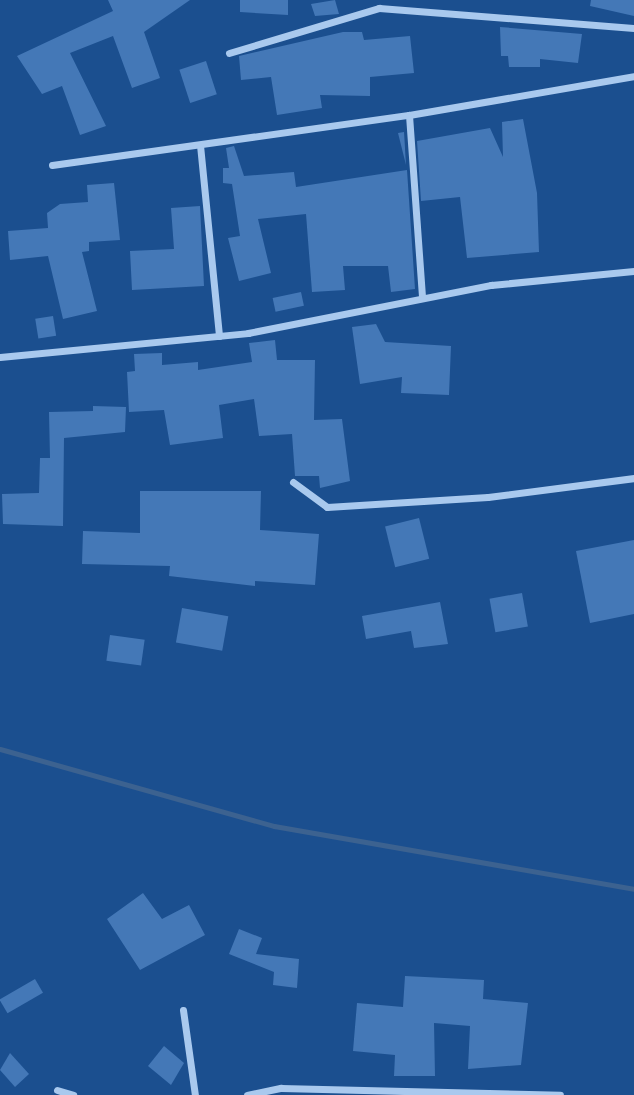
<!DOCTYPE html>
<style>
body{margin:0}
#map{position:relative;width:634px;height:1095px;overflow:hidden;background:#1b4f8f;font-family:"Roboto Condensed",sans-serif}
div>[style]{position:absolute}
.stream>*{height:5px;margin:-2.5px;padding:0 2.5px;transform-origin:2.5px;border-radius:2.5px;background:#3c6290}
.building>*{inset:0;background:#4478b7;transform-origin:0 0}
.minor>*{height:7px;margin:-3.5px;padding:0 3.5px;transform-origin:3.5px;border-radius:3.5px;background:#a9c9ee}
span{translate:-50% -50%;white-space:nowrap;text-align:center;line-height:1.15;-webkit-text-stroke:5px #1b4f8f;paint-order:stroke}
</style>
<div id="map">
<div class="stream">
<i style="left:0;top:749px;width:285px;rotate:15.7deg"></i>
<i style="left:274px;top:826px;width:365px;rotate:9.9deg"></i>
</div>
<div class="building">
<i style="clip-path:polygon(108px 0,190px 0,144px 32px,160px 78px,132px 88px,113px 36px,70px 53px,106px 126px,80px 135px,62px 86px,42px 94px,17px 56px,113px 11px)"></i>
<i style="clip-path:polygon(240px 0,288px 0,288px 15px,240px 12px)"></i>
<i style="clip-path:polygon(335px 0,339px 14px,315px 16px,311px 4px)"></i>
<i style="clip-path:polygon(591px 0,634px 0,634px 16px,590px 6px)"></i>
<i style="clip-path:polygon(500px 27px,582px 34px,578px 63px,540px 59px,540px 67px,509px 67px,508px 56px,501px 56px)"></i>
<i style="clip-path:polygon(343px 32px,362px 32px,364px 40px,410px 36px,414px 73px,370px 77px,370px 96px,320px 95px,322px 108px,277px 115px,271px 77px,241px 80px,239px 56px)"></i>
<i style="left:206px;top:61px;width:35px;height:28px;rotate:72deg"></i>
<i style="clip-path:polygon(523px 119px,537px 193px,539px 252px,467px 258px,460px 197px,421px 201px,417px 141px,490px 128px,503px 157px,502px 122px)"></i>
<i style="clip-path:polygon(404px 132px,406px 165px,398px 133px)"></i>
<i style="clip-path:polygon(234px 146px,244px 176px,294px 172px,296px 187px,407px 170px,415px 289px,391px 292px,388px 266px,343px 266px,345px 290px,312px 292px,306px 214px,258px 219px,271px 273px,239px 281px,228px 238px,240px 236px,232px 184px,223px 183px,223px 168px,229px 168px,226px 148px)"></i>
<i style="clip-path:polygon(114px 183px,120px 240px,89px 242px,89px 251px,82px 252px,97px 311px,63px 319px,48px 256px,10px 260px,8px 231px,48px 228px,47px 213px,60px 204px,88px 202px,87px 185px)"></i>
<i style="clip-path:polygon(200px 206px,204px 286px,132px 290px,130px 251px,174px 249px,171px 208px)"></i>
<i style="left:301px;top:292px;width:14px;height:29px;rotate:78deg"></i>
<i style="left:53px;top:316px;width:20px;height:18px;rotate:81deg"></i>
<i style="clip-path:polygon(376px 324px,385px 342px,451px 346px,449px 395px,401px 393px,402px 377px,360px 384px,352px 327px)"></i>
<i style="clip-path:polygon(275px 340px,277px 360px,315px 360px,314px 420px,342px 419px,350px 481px,320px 488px,319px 476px,295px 476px,292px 434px,259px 436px,254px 399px,219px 405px,223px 438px,170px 445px,164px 410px,129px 412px,127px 372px,135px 371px,134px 354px,162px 353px,162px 365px,198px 362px,198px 370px,252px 362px,249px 343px)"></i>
<i style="clip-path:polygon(93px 406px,126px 407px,125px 432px,64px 438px,63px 526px,3px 524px,2px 494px,39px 493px,40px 458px,50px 458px,49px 412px,93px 411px)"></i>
<i style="clip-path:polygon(140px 491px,261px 491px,260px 530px,319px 534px,315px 585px,255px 581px,255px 586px,169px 576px,170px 566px,82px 564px,83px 531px,140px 533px)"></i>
<i style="left:419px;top:518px;width:42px;height:35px;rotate:76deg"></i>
<i style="clip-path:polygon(634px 540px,634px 614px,590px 623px,576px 551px)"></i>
<i style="left:522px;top:593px;width:34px;height:33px;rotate:80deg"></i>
<i style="clip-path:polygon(440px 602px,448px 644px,414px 648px,411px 631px,366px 639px,362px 616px)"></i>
<i style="left:182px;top:608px;width:47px;height:35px;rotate:10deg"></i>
<i style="left:110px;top:635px;width:35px;height:26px;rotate:8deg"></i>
<i style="clip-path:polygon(143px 893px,162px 919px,189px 905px,205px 935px,140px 970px,107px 919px)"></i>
<i style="clip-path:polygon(239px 929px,262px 938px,256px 954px,299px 959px,297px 988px,273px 985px,274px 972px,229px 954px)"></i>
<i style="clip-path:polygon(405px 976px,484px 980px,483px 999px,528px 1003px,521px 1065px,468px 1069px,470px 1026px,434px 1023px,435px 1076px,394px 1076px,395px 1055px,353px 1051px,357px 1003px,403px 1007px)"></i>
<i style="left:35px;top:979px;width:16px;height:41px;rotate:60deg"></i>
<i style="clip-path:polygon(164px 1046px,184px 1063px,171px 1085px,148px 1066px)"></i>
<i style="clip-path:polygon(10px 1053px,29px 1074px,15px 1087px,0 1070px)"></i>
</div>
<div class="minor">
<i style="left:229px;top:53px;width:157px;rotate:-16.7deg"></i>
<i style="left:379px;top:8px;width:256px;rotate:4.5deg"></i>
<i style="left:409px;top:115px;width:182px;rotate:85.9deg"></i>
<i style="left:200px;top:145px;width:192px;rotate:84.3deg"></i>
<i style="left:52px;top:165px;width:360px;rotate:-8deg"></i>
<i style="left:409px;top:115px;width:228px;rotate:-9.8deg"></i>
<i style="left:0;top:357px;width:249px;rotate:-5.5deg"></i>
<i style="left:248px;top:333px;width:248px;rotate:-11.2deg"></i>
<i style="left:491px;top:285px;width:144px;rotate:-5.6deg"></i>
<i style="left:293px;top:482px;width:42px;rotate:36.3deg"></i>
<i style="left:327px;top:507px;width:161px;rotate:-3.6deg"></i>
<i style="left:488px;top:497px;width:147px;rotate:-7.4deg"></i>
<i style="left:183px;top:1010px;width:86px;rotate:82deg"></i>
<i style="left:57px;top:1090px;width:17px;rotate:17deg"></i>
<i style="left:247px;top:1095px;width:35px;rotate:-12deg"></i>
<i style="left:281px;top:1088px;width:279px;rotate:1.4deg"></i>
</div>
</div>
